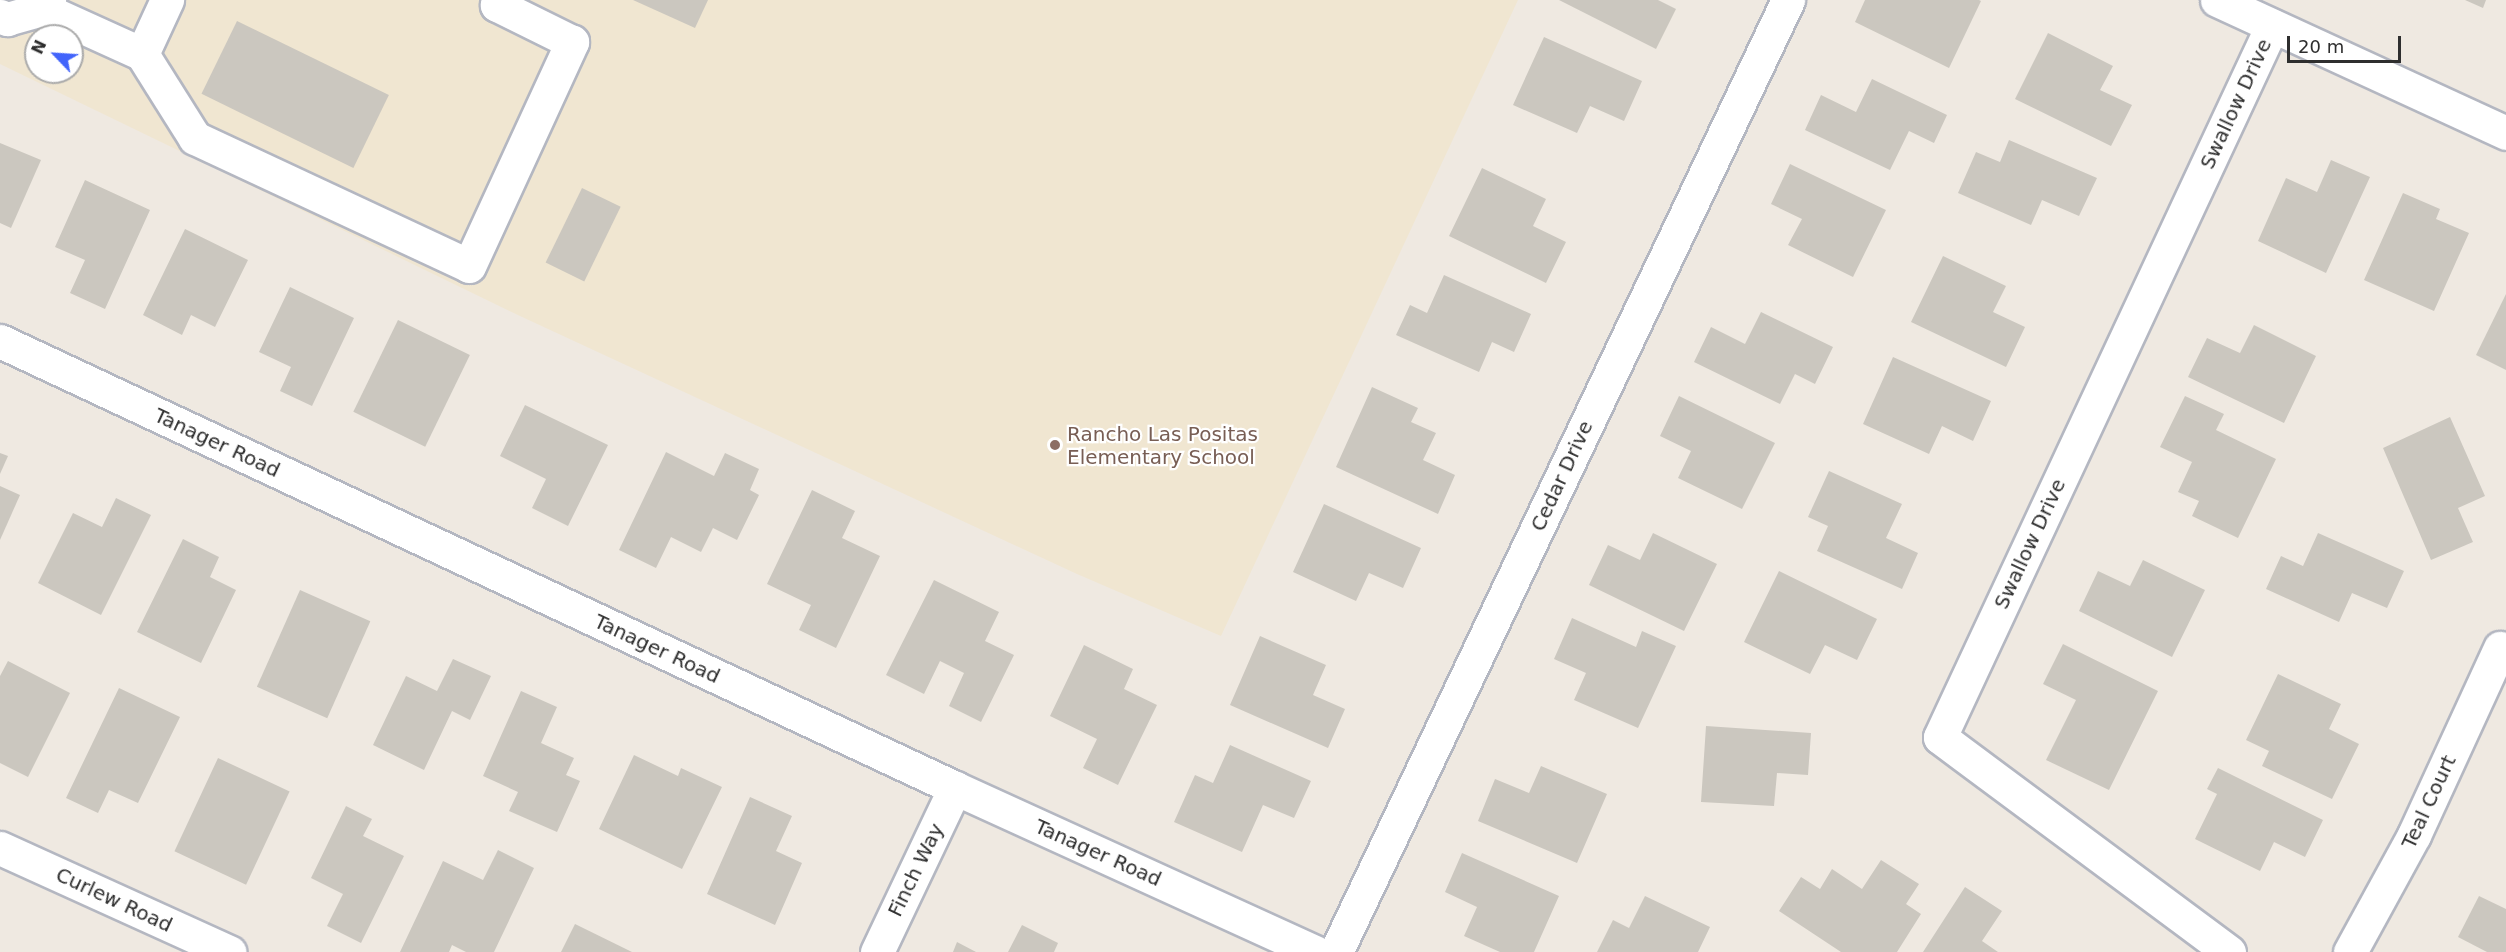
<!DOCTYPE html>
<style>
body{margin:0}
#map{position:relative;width:2506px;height:952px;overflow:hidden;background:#efe9e1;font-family:"DejaVu Sans",sans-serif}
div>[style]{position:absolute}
.education>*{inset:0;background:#f0e6d1}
.building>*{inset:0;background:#cbc7bf;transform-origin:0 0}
.roads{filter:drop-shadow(2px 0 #b4b7c1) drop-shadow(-2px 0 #b4b7c1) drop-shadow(0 2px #b4b7c1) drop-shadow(0 -2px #b4b7c1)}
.minor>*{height:33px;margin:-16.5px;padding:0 16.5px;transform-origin:16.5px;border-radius:16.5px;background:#fff}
.dots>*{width:16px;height:16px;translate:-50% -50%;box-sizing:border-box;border:3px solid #fff;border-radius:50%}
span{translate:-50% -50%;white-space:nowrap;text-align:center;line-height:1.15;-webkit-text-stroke:4.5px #fff;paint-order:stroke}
.street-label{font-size:20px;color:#2e2e2e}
.education-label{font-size:20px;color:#785e54}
.left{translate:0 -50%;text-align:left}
.north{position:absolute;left:24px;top:24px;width:60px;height:60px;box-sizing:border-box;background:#fff;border:2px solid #ababab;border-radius:50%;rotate:295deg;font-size:16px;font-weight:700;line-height:24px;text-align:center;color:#2e2e2e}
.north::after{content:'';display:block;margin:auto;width:21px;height:27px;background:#4264fb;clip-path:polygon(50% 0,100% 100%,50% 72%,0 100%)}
.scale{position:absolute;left:2287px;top:36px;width:114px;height:27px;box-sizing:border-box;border:3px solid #2e2e2e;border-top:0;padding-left:8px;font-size:18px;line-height:21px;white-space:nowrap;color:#2e2e2e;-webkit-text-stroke:4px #fff;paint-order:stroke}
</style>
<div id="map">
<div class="education">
<i style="clip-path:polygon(evenodd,0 0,1518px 0,1221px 636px,1077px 574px,520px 316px,0 64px,0 0,36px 36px,72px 36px,72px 72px,36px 72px,36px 36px)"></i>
</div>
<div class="building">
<i style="clip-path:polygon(633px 0,708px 0,695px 28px)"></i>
<i style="clip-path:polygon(1559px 0,1658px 0,1676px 9px,1656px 49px)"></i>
<i style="clip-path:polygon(1865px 0,1979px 0,1981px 1px,1949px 68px,1855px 22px)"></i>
<i style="clip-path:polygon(2465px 0,2486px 0,2483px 8px)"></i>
<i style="left:237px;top:21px;width:169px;height:81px;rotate:26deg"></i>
<i style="clip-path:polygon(2048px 33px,2113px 66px,2100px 90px,2132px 105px,2111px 146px,2015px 99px)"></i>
<i style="clip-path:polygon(1544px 37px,1642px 81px,1624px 121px,1590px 106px,1577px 133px,1513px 105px)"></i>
<i style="clip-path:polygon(1872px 79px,1947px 115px,1934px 143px,1909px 131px,1890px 170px,1805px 130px,1821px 95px,1856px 112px)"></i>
<i style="clip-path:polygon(2009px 140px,2097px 178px,2079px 216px,2042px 200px,2031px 225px,1958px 193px,1976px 152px,2000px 162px)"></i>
<i style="clip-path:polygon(0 143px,41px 160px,11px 228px,0 223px)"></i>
<i style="clip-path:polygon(2331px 160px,2370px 177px,2326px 273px,2258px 241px,2286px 178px,2317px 192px)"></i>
<i style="clip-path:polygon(1790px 164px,1886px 210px,1853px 277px,1788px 245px,1802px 219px,1771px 204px)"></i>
<i style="clip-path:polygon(1482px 168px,1546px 199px,1533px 226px,1566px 242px,1546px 283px,1449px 236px)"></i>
<i style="clip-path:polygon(85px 180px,150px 210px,105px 309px,70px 293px,85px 260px,55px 247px)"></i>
<i style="left:582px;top:188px;width:43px;height:83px;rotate:26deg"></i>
<i style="clip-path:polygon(2403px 193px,2440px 209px,2436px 219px,2469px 233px,2434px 311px,2364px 280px)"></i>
<i style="clip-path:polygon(185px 229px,248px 260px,215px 327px,191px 315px,182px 335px,143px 315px)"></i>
<i style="clip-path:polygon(1943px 256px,2006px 286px,1993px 312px,2025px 327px,2006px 367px,1911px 322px)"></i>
<i style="clip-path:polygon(1444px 275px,1531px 314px,1514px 352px,1492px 342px,1479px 372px,1396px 335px,1410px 305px,1427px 313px)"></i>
<i style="clip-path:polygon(290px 287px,354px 318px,312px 406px,280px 391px,291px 367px,259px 352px)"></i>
<i style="clip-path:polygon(2506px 294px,2506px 370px,2476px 355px)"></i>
<i style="clip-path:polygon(1761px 312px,1833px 347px,1815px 384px,1795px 374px,1780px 404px,1694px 362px,1711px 327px,1745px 344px)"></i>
<i style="left:398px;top:320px;width:80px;height:102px;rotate:26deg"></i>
<i style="clip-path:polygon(2254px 325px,2316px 356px,2284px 423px,2188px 377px,2207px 338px,2240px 353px)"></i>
<i style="clip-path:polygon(1893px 357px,1991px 401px,1973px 441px,1942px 426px,1929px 454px,1863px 424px)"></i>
<i style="clip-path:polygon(1372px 387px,1418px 408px,1411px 422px,1436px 433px,1423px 460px,1455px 475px,1438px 514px,1336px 467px)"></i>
<i style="clip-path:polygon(1679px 396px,1775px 443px,1742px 509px,1678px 478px,1691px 451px,1660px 436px)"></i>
<i style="clip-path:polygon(2185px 396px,2224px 414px,2216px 430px,2276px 459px,2238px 538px,2192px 516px,2199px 501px,2178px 492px,2192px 462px,2160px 447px)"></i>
<i style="clip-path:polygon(525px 405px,608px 445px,568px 526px,532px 508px,546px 479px,500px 456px)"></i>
<i style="clip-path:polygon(2450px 417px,2485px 496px,2458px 508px,2473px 542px,2431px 560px,2383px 448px)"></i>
<i style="clip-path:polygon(666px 452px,714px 476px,725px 453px,759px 469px,750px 490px,759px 495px,737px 540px,713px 528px,701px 552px,671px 537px,656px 568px,619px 550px)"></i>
<i style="clip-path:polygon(0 453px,8px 456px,0 474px)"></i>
<i style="clip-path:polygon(1829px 471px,1902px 504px,1886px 538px,1918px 553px,1902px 589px,1817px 551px,1828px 526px,1808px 517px)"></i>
<i style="clip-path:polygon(0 486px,20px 495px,0 540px)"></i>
<i style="clip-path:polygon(812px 490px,855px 511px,842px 538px,880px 556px,836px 648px,799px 630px,811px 605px,767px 584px)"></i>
<i style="clip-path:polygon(116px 498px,151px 515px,101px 615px,38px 583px,73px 513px,102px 527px)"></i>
<i style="clip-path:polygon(1324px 504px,1421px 548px,1403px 588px,1369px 573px,1356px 601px,1293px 572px)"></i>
<i style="clip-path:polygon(1653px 533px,1717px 564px,1684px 631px,1589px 585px,1608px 545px,1640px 560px)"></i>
<i style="clip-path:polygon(2318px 533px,2404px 571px,2387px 608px,2352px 593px,2339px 622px,2266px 589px,2281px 556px,2303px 566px)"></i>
<i style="clip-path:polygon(183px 539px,219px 557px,210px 577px,236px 590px,201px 663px,137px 632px)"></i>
<i style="clip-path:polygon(2143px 560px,2205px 590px,2172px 657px,2079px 611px,2098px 571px,2130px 586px)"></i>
<i style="clip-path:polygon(1779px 571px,1877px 619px,1857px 660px,1825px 645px,1810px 674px,1744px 642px)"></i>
<i style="clip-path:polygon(934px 580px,999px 612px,985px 641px,1014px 655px,981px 722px,949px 706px,964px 673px,940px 661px,924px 694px,886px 675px)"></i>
<i style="left:300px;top:590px;width:77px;height:106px;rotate:24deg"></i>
<i style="clip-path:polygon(1572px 618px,1636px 647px,1642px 631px,1676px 646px,1638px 728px,1574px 700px,1586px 673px,1554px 659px)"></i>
<i style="clip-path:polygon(1260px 636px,1326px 665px,1313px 695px,1345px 709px,1328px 748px,1230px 705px)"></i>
<i style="clip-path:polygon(2063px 644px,2158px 691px,2109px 790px,2046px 760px,2076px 700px,2043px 684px)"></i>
<i style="clip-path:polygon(1084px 645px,1133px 669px,1124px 689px,1157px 705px,1118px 785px,1083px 768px,1097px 739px,1050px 716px)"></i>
<i style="clip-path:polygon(453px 659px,491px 676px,470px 720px,452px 711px,424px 770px,373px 745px,406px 676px,437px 691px)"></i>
<i style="clip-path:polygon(8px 661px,70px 693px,28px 777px,0 763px,0 676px)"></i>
<i style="clip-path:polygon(2278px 674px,2341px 704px,2329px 729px,2359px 744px,2332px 799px,2262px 766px,2269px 751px,2246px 740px)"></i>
<i style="clip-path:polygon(119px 688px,180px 717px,138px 803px,109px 790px,98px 813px,66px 798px)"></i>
<i style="clip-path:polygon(521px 691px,557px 707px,541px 743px,574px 758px,566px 775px,580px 781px,557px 832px,509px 811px,518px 792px,483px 776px)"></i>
<i style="clip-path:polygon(1706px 726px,1811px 733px,1808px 775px,1777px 773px,1774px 806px,1701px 802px)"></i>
<i style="clip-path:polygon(1230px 745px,1311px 781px,1294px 818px,1263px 805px,1242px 852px,1174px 822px,1195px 775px,1213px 783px)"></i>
<i style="clip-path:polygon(634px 755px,678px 776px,681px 768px,722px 787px,682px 869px,599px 829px)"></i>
<i style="left:218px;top:758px;width:79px;height:103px;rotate:25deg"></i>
<i style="clip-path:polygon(1541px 766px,1607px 794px,1577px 863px,1478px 821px,1495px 779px,1529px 793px)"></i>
<i style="clip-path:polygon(2218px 768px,2323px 820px,2305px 857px,2274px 842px,2260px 871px,2195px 839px,2217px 794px,2207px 789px)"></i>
<i style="clip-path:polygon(750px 797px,792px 816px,776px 851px,802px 863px,775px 925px,707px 894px)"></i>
<i style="clip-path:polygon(346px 806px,372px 819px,363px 836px,404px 856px,361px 943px,327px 926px,343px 894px,311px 878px)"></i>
<i style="clip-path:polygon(498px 850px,534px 868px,494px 952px,466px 952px,452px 945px,449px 952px,400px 952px,443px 861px,483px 880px)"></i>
<i style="clip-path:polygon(1462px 853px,1559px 896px,1534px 952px,1500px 952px,1464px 936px,1477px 907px,1445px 892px)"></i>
<i style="clip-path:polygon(1881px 860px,1919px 884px,1906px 904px,1921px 914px,1897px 952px,1841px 952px,1779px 911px,1801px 877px,1820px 889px,1832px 869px,1862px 889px)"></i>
<i style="clip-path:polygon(1965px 887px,2002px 911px,1982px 941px,1998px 952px,1923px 952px)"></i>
<i style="clip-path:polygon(1645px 896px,1710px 927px,1698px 952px,1597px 952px,1613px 920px,1629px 928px)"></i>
<i style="clip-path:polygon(2479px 896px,2506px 909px,2506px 952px,2487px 952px,2458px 937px)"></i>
<i style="clip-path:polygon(575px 924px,632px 952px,561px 952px)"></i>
<i style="clip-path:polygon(1022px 925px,1058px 943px,1054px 952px,1008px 952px)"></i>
<i style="clip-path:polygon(957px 942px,976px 952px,953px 952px)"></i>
</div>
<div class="roads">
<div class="minor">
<i style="left:2217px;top:0;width:318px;rotate:24.7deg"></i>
<i style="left:43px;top:9px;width:109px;rotate:24.4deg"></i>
<i style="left:142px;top:54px;width:60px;rotate:-65.2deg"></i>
<i style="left:0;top:16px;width:8px;rotate:23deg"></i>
<i style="left:7px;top:19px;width:37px;rotate:-16deg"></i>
<i style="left:43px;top:9px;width:11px;rotate:-56deg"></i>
<i style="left:142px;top:54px;width:99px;rotate:57.8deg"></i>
<i style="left:195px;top:138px;width:302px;rotate:25deg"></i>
<i style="left:469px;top:266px;width:247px;rotate:-65.3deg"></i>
<i style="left:572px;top:42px;width:84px;rotate:-153.7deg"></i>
<i style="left:497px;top:5px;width:5px;rotate:-68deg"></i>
<i style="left:0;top:341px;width:1054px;rotate:25.08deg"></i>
<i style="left:955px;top:788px;width:396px;rotate:24.5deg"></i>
<i style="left:0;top:848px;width:252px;rotate:24.4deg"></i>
<i style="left:877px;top:952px;width:182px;rotate:-64.6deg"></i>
<i style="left:1336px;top:952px;width:1054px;rotate:-64.6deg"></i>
<i style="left:2229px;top:952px;width:360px;rotate:-143.4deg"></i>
<i style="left:1940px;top:737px;width:785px;rotate:-64.97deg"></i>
<i style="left:2350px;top:952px;width:133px;rotate:-61.3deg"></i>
<i style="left:2414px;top:835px;width:206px;rotate:-65.3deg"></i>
</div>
</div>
<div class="dots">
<i style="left:1055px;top:445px;background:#8d6e63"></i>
</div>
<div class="street-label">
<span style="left:2236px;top:104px;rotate:-65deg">Swallow Drive</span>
<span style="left:217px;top:443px;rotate:25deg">Tanager Road</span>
<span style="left:1562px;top:476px;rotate:-65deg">Cedar Drive</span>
<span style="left:2030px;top:544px;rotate:-65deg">Swallow Drive</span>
<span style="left:657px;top:649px;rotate:25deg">Tanager Road</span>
<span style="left:2429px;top:802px;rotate:-65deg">Teal Court</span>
<span style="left:1098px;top:853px;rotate:24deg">Tanager Road</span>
<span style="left:916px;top:870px;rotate:-64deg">Finch Way</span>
<span style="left:114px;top:900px;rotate:25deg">Curlew Road</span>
</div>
<div class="education-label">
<span class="left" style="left:1067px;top:446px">Rancho Las Positas<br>Elementary School</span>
</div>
<div class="north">N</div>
<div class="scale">20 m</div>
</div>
